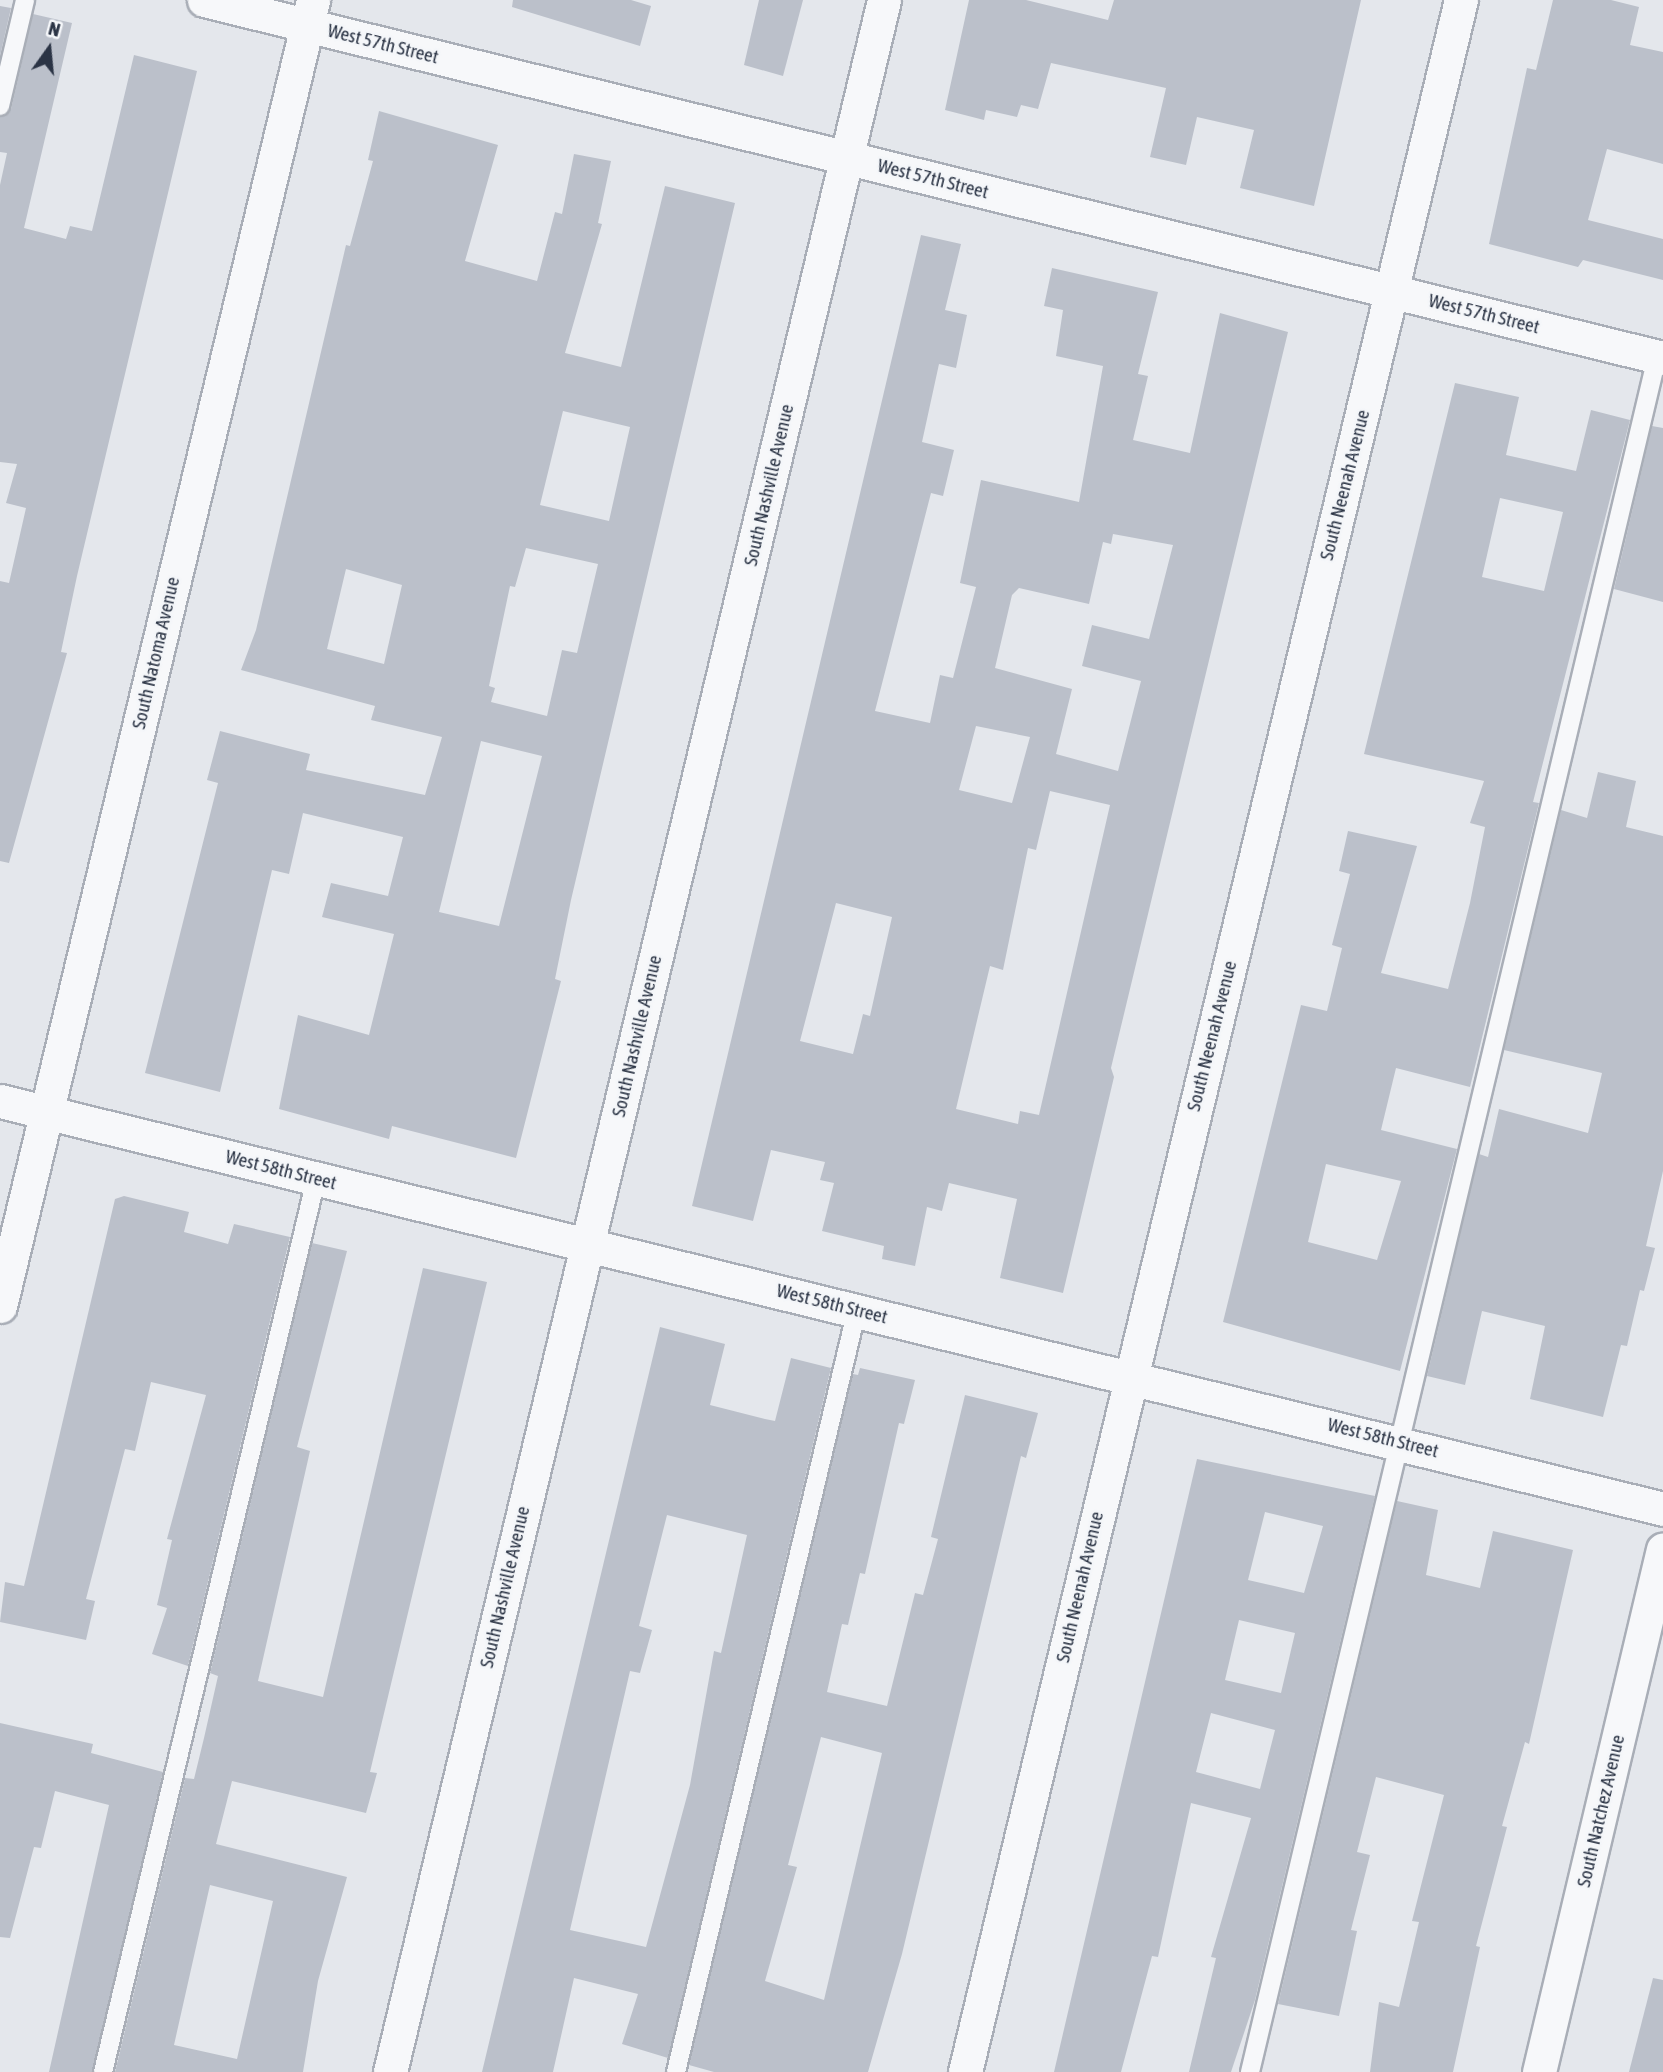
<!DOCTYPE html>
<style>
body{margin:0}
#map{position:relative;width:1663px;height:2072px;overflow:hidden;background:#e4e7ec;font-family:"Asap Condensed",sans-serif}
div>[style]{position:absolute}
.building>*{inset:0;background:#bbc0ca}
.roads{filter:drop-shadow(2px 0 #a9aeb7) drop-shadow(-2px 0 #a9aeb7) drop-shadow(0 2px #a9aeb7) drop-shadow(0 -2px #a9aeb7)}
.lane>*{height:18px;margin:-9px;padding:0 9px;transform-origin:9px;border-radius:9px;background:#f7f8fa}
.street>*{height:33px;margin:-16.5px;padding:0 16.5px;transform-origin:16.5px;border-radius:16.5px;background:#f7f8fa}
span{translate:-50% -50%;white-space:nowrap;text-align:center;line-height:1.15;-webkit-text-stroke:5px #f4f6f9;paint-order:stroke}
.street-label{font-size:19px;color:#2b3445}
.north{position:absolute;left:14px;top:14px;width:70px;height:70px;-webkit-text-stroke:5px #f4f6f9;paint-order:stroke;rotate:15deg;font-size:19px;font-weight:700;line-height:28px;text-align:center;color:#2b3445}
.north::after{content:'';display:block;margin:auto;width:24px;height:32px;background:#2b3445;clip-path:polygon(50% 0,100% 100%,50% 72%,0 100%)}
</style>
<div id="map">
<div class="building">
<i style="clip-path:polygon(513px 0,631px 0,651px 6px,640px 46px,512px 7px)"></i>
<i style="clip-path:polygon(759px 0,803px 0,783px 76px,744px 65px)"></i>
<i style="clip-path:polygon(969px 0,1026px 0,1108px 20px,1114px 0,1361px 0,1314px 206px,1240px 188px,1254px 130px,1197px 117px,1186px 165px,1150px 157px,1166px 88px,1051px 63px,1038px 109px,1021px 105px,1017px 117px,986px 110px,984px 120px,945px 110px)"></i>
<i style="clip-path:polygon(1553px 0,1611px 0,1639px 7px,1630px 45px,1663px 52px,1663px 164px,1607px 149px,1588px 220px,1663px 239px,1663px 280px,1583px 260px,1578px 267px,1489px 244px,1527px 68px,1536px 70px)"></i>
<i style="clip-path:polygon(0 6px,11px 8px,0 56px)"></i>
<i style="clip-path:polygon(33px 14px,72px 23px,24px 228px,66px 239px,70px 226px,92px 231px,134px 55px,197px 71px,77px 576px,61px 652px,67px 653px,9px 863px,0 861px,0 581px,9px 583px,26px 508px,6px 503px,17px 464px,0 462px,0 185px,7px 153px,0 152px,0 117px,11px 109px)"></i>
<i style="clip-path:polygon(evenodd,379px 111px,498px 145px,465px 261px,537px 281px,555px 212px,562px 214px,574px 154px,611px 161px,598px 223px,602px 224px,565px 353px,621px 367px,665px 186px,735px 203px,571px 900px,555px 979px,561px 981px,516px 1158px,392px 1126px,389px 1139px,279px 1109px,298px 1015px,369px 1035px,394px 934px,322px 917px,331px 883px,388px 896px,403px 837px,303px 813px,289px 874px,272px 870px,220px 1092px,145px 1073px,218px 783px,207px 780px,220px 731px,310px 754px,306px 770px,425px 795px,442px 737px,371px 720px,375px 706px,241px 670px,256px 630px,346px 245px,350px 246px,373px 161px,368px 160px,379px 111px,563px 411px,630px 427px,609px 521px,540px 505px,563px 411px,379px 111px,526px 548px,598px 564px,577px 653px,562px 650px,547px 716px,491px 702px,495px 688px,489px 686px,510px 586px,515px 587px,526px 548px,379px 111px,346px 569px,402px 585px,384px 664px,327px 649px,346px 569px,379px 111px,481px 741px,542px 756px,499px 926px,439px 912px,481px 741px)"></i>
<i style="clip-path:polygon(evenodd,921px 235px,961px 244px,945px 310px,967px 315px,956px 368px,939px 364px,922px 442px,954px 450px,943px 496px,931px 493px,875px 711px,930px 723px,940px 675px,953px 678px,976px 587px,960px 583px,981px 480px,1079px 502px,1103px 366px,1056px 356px,1063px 310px,1044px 306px,1052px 268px,1158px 292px,1138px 374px,1148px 376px,1133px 440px,1190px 453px,1220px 313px,1288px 332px,1111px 1068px,1114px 1077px,1063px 1293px,1000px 1278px,1017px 1199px,949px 1183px,942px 1211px,927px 1207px,915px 1266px,882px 1259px,884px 1246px,822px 1231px,834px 1183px,820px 1180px,825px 1162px,771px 1150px,753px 1221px,692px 1206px,921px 235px,1113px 534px,1173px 545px,1149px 639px,1092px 625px,1082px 666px,1141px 681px,1118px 771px,1056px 754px,1072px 689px,995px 668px,1012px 595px,1019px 588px,1089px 604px,1103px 542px,1111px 544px,1113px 534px,921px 235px,976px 726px,1030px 737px,1012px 803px,959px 790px,976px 726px,921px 235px,1050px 791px,1110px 805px,1039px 1115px,1020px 1111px,1018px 1124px,956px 1109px,990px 966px,1003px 970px,1028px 848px,1036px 850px,1050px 791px,921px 235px,836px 903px,892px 917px,870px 1016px,863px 1014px,853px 1054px,800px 1041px,836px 903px)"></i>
<i style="clip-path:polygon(evenodd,1455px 383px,1519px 397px,1506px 455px,1576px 471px,1591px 410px,1630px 420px,1533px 802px,1539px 803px,1470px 1087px,1396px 1068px,1381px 1130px,1457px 1149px,1400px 1371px,1223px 1322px,1301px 1005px,1327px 1011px,1342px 948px,1332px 945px,1350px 874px,1339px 871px,1348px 831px,1417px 846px,1381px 973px,1448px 989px,1470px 903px,1485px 827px,1470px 823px,1484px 781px,1364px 754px,1455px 383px,1500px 498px,1563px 512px,1544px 591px,1482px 577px,1500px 498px,1455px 383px,1326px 1164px,1401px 1181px,1377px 1260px,1308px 1242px,1326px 1164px)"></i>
<i style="clip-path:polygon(1652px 426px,1663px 428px,1663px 602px,1614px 589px)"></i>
<i style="clip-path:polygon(1598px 772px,1636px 781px,1626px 827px,1663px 836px,1663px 1171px,1646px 1246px,1655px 1248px,1644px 1291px,1640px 1290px,1627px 1346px,1621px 1345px,1603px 1417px,1530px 1399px,1545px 1326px,1482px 1311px,1465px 1385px,1427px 1376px,1479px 1154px,1488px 1157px,1499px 1109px,1588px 1133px,1602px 1073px,1504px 1050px,1561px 810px,1587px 818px)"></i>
<i style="clip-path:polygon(124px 1196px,189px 1212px,184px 1232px,228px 1244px,234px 1224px,290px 1237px,188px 1666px,152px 1654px,167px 1608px,157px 1605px,172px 1540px,167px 1539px,206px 1395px,151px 1382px,135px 1451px,125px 1449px,86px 1599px,95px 1601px,86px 1640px,0 1622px,5px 1582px,24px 1586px,115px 1199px)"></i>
<i style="clip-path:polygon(evenodd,312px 1243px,347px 1251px,297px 1447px,310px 1451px,258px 1681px,323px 1697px,423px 1268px,487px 1282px,370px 1772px,377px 1773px,366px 1813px,232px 1781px,216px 1844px,347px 1877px,318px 1981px,303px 2072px,115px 2072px,185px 1778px,194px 1779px,204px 1738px,218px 1676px,210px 1673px,312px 1243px,210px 1885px,273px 1901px,237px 2059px,174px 2045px,210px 1885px)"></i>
<i style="clip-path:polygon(evenodd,660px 1327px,725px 1344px,710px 1405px,765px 1419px,775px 1421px,791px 1358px,831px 1368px,668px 2058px,622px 2044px,638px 1994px,574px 1978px,553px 2072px,482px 2072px,660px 1327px,667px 1515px,747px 1535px,721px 1653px,714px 1651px,690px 1785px,646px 1947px,570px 1930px,630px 1671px,640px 1673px,652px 1630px,639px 1626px,667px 1515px)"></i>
<i style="clip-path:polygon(evenodd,860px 1368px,915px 1380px,904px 1424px,899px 1423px,865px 1574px,860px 1573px,848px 1625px,842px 1624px,827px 1692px,887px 1706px,915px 1593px,923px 1595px,938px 1539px,931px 1537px,965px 1395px,1038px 1413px,1026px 1458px,1021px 1456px,902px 1954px,868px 2072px,714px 2072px,689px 2065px,853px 1374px,858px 1375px,860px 1368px,821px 1737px,882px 1753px,824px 2000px,765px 1981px,797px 1867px,788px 1865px,821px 1737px)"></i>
<i style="clip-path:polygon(evenodd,1197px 1459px,1375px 1496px,1255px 2000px,1231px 2072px,1189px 2072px,1216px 1958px,1211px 1957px,1251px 1818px,1191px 1803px,1158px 1957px,1152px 1956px,1121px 2072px,1054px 2072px,1197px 1459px,1265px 1512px,1323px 1526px,1304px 1593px,1248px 1580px,1265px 1512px,1197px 1459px,1239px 1620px,1295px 1633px,1281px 1693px,1225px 1680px,1239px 1620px,1197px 1459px,1211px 1713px,1275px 1730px,1260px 1789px,1196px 1772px,1211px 1713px)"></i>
<i style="clip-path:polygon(1397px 1501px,1438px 1510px,1426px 1575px,1480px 1588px,1493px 1531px,1573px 1550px,1529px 1744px,1525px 1742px,1502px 1826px,1507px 1827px,1476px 1946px,1480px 1947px,1453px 2072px,1370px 2072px,1379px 2002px,1399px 2007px,1419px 1922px,1412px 1921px,1444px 1795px,1376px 1777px,1357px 1852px,1370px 1855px,1351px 1930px,1357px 1931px,1339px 2016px,1278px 2004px)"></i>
<i style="clip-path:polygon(0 1723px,93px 1744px,91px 1753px,163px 1772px,92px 2072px,49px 2072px,109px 1805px,55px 1791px,41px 1848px,34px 1847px,10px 1938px,0 1937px)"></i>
<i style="clip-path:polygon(1653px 1978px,1663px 1980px,1663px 2072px,1629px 2072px)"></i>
</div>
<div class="roads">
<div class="lane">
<i style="left:0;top:106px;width:109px;rotate:-76.7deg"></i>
<i style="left:103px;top:2072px;width:918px;rotate:-76.58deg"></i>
<i style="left:676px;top:2072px;width:784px;rotate:-76.65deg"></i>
<i style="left:1250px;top:2072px;width:1763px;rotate:-76.65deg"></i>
</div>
<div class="street">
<i style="left:204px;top:0;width:1502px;rotate:13.79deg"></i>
<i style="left:0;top:1101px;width:1712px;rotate:13.78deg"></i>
<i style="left:0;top:1306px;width:1343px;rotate:-76.52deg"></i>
<i style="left:390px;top:2072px;width:2130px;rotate:-76.59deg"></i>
<i style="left:965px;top:2072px;width:2131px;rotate:-76.54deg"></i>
<i style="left:1539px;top:2072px;width:537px;rotate:-76.66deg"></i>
</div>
</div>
<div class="street-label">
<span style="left:383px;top:44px;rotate:14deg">West 57th Street</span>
<span style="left:933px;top:179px;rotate:14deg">West 57th Street</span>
<span style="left:1484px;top:314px;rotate:14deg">West 57th Street</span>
<span style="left:769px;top:485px;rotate:-77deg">South Nashville Avenue</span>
<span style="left:1345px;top:485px;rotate:-76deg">South Neenah Avenue</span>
<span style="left:156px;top:653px;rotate:-77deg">South Natoma Avenue</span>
<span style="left:637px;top:1036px;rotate:-77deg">South Nashville Avenue</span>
<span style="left:1212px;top:1036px;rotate:-76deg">South Neenah Avenue</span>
<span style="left:281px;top:1170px;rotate:14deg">West 58th Street</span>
<span style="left:832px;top:1304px;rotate:14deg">West 58th Street</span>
<span style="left:1383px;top:1438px;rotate:14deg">West 58th Street</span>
<span style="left:505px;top:1587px;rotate:-77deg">South Nashville Avenue</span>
<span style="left:1080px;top:1587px;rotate:-77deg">South Neenah Avenue</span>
<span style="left:1601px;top:1811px;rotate:-77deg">South Natchez Avenue</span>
</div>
<div class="north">N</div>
</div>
